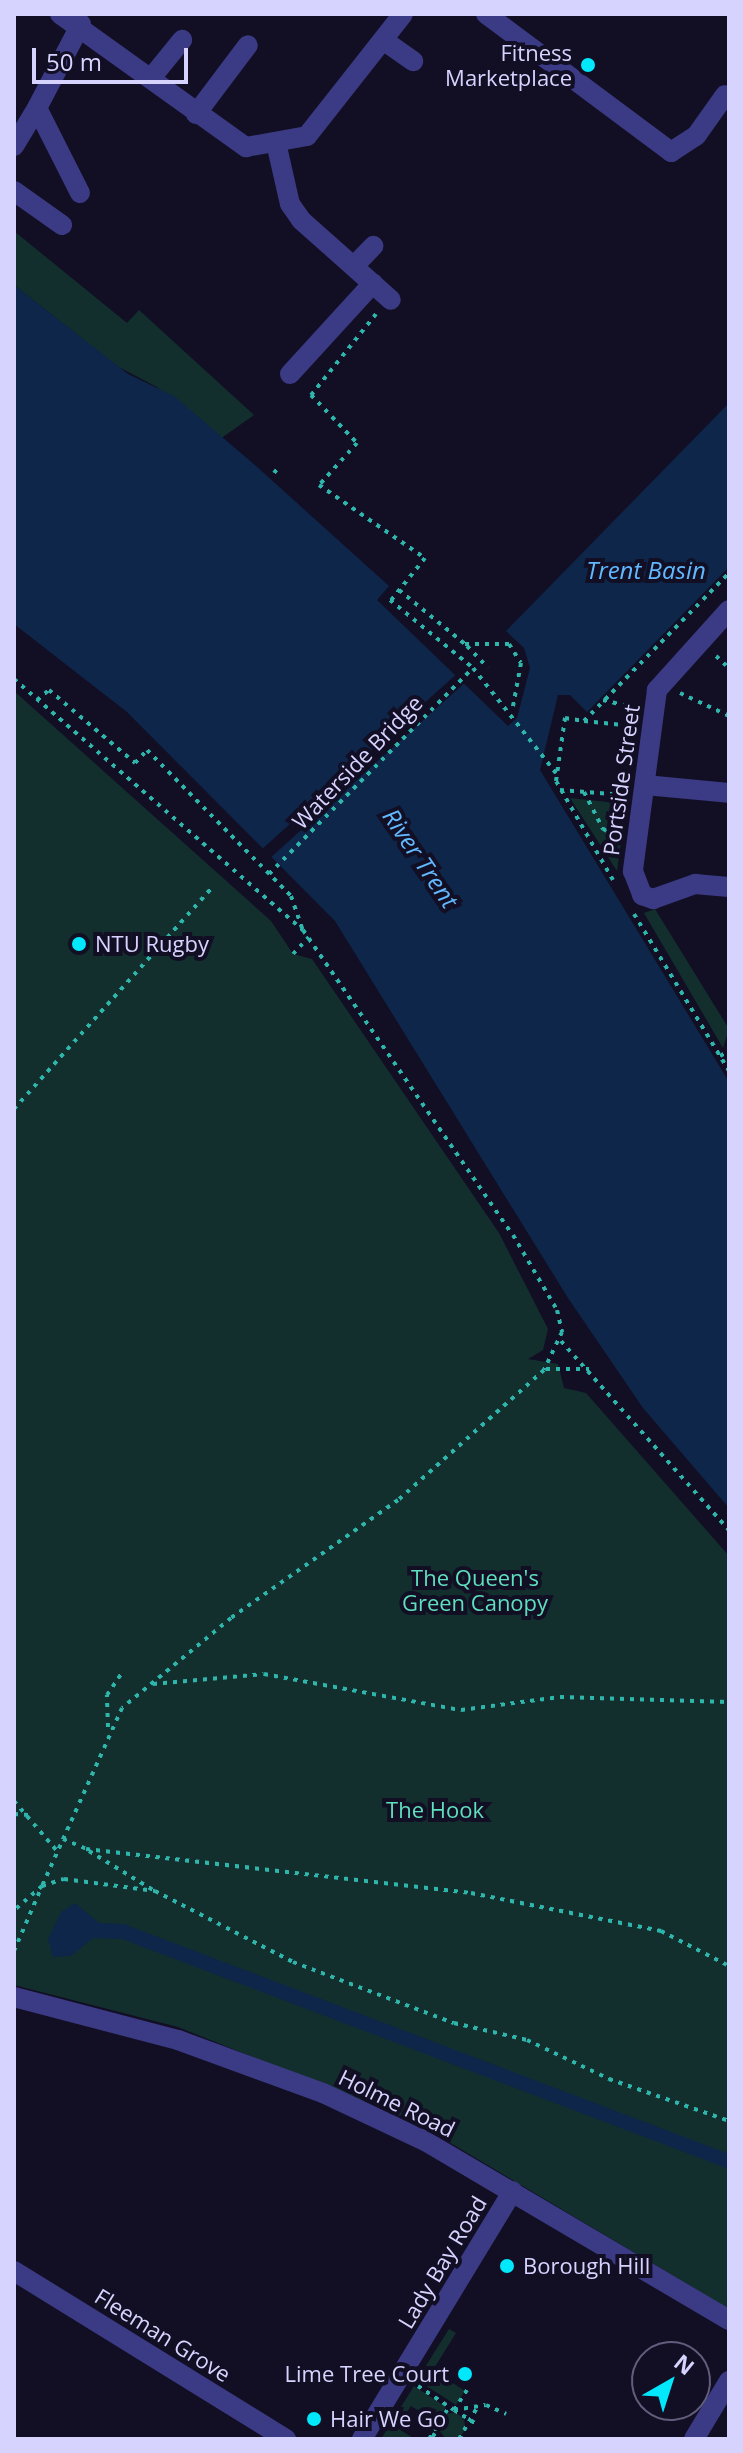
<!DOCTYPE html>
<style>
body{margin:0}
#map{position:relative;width:743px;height:2453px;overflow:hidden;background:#120f25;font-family:"Open Sans",sans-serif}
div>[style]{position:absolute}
.green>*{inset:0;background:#122f2d}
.round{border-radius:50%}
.water>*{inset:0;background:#0d264a}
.pier>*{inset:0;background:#120f25;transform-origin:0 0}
.path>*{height:4px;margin-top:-2px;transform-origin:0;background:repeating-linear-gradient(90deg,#2fb6ac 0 4px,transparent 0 10px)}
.minor>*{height:20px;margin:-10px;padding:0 10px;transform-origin:10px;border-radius:10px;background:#3b3a84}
.dots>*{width:22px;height:22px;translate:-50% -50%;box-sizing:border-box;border:4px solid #120f25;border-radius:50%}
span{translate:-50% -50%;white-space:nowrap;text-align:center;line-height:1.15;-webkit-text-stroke:8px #120f25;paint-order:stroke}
.poi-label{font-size:22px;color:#d7d3ff}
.right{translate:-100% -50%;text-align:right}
.left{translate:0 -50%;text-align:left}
.street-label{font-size:22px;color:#d7d3ff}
.park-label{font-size:22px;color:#5edfbd}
.water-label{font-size:24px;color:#61b8fe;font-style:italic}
.frame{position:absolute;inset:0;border:16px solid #d7d3ff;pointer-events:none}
.north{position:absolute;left:631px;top:2341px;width:80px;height:80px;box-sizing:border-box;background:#120f25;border:2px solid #615d7c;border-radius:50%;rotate:39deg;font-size:22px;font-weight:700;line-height:32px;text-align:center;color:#d7d3ff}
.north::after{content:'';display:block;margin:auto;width:28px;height:36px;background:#01e8fc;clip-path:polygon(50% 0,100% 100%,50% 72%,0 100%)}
.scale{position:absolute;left:32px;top:48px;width:156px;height:36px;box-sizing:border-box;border:4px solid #d7d3ff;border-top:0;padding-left:10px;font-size:24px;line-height:28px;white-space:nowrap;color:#d7d3ff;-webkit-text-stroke:6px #120f25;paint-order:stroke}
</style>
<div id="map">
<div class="green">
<i style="clip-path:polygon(14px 231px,127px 323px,139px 310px,254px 415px,220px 439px,157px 387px,117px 366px,14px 285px)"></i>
<i style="clip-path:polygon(14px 691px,271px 921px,293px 954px,312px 959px,499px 1233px,548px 1329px,543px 1350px,528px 1359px,558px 1364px,564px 1388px,586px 1393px,729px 1556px,729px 2309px,417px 2123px,178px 2027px,14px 1985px)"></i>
<i style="clip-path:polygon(570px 798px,626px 804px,617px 871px)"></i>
<i style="clip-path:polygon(655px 909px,729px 1029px,723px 1048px,644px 913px)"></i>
<i style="clip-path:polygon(449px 2329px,456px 2333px,433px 2370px,465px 2391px,456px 2405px,417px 2380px)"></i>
<i style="clip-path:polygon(414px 2386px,446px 2407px,435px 2421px,411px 2406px,397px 2428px,415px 2439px,381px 2439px)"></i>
<i class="round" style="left:439px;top:2413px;width:26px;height:26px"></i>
</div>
<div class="water">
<i style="clip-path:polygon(14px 285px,128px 374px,174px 396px,256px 466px,389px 586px,377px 600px,508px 726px,517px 718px,530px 668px,524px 648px,506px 631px,729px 403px,729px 567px,587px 712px,570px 695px,558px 695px,540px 770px,729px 1082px,729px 1508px,643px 1408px,568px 1298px,335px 921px,127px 712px,14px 624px)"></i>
<i style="clip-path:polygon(75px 1903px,99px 1923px,124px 1924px,729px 2154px,729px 2169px,122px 1939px,93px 1938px,71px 1956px,53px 1957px,48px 1939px,61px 1912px)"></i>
</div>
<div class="pier">
<i style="left:461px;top:670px;width:12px;height:268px;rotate:48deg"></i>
</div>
<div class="path">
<i style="left:376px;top:314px;width:104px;rotate:128.7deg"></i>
<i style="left:311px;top:395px;width:66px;rotate:46.2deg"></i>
<i style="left:357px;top:443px;width:57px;rotate:132.1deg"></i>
<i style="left:319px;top:485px;width:129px;rotate:34.6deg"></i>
<i style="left:425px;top:558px;width:59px;rotate:128.8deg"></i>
<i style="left:274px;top:473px;width:6px;rotate:-51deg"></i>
<i style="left:399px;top:590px;width:85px;rotate:39.3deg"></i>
<i style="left:465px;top:644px;width:44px"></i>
<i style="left:509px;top:644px;width:22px;rotate:58deg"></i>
<i style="left:521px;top:663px;width:44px;rotate:100.5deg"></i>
<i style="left:390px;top:600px;width:107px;rotate:39.3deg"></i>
<i style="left:473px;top:668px;width:134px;rotate:51.7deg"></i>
<i style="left:467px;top:646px;width:30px;rotate:46deg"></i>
<i style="left:716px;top:656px;width:18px;rotate:43deg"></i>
<i style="left:14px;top:679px;width:383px;rotate:41deg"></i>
<i style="left:303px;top:930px;width:370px;rotate:55.5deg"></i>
<i style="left:513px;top:1235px;width:87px;rotate:59.6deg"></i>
<i style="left:557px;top:1310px;width:23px;rotate:77deg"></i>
<i style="left:562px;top:1332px;width:42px;rotate:115.3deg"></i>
<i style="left:544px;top:1370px;width:195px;rotate:138.3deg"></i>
<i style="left:398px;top:1500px;width:204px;rotate:144.8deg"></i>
<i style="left:231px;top:1618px;width:141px;rotate:140.5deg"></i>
<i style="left:122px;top:1708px;width:195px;rotate:114.2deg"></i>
<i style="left:42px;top:1886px;width:37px;rotate:139deg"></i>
<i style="left:680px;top:693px;width:54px;rotate:25.1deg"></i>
<i style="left:37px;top:700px;width:16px;rotate:-40deg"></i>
<i style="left:49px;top:690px;width:113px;rotate:40.3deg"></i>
<i style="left:135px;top:763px;width:18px;rotate:-47deg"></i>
<i style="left:147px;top:750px;width:205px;rotate:45.4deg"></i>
<i style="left:291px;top:896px;width:36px;rotate:71deg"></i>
<i style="left:603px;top:700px;width:34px;rotate:14deg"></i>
<i style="left:584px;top:721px;width:49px;rotate:5.8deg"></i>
<i style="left:560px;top:790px;width:65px;rotate:4.4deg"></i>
<i style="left:584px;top:792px;width:42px;rotate:62.8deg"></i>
<i style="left:603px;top:829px;width:17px;rotate:25deg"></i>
<i style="left:269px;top:874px;width:290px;rotate:-45.3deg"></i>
<i style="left:613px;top:880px;width:114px;rotate:-119.9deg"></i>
<i style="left:556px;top:781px;width:64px;rotate:-81.9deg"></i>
<i style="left:565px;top:718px;width:19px;rotate:9deg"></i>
<i style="left:584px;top:721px;width:207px;rotate:-45.6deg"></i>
<i style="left:634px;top:914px;width:184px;rotate:58.8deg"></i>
<i style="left:293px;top:954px;width:23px;rotate:-47deg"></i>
<i style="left:720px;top:1056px;width:10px;rotate:-29deg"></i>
<i style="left:14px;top:1109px;width:295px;rotate:-48.2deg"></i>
<i style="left:561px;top:1341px;width:253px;rotate:48.4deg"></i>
<i style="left:546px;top:1369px;width:43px"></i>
<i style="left:153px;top:1684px;width:111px;rotate:-5.1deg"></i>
<i style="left:264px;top:1674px;width:200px;rotate:10.4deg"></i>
<i style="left:461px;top:1710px;width:100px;rotate:-7.5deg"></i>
<i style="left:560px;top:1697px;width:169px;rotate:1.7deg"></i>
<i style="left:108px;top:1727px;width:32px;rotate:-92deg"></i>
<i style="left:107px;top:1695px;width:29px;rotate:-56deg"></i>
<i style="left:14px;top:1801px;width:66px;rotate:49.3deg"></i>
<i style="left:14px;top:1814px;width:14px;rotate:4deg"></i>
<i style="left:63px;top:1839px;width:25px;rotate:23deg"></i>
<i style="left:86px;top:1849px;width:388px;rotate:6.5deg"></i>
<i style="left:471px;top:1893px;width:194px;rotate:11.3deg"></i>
<i style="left:661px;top:1931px;width:76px;rotate:27.2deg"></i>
<i style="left:89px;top:1851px;width:75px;rotate:31.4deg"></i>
<i style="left:14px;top:1951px;width:71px;rotate:-66.7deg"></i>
<i style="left:42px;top:1886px;width:23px;rotate:-18deg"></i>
<i style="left:64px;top:1879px;width:92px;rotate:7.5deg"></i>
<i style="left:155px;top:1891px;width:155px;rotate:27.2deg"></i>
<i style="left:293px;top:1962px;width:172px;rotate:20.8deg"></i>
<i style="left:454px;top:2023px;width:75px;rotate:13.1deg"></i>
<i style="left:527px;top:2040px;width:91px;rotate:25.4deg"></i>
<i style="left:609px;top:2079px;width:127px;rotate:19.3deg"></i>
<i style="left:418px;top:2386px;width:43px;rotate:33.7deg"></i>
<i style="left:454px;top:2410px;width:32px;rotate:-9deg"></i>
<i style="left:486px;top:2405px;width:22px;rotate:24deg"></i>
<i style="left:467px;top:2390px;width:24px;rotate:123deg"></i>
<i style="left:454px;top:2410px;width:25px;rotate:32deg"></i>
<i style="left:432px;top:2434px;width:9px;rotate:32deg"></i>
<i style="left:429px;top:2439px;width:38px;rotate:-58deg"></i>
<i style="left:459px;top:2439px;width:38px;rotate:-60deg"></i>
</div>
<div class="minor">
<i style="left:60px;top:14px;width:229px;rotate:35.6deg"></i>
<i style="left:246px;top:147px;width:62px;rotate:-10.2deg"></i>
<i style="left:307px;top:136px;width:155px;rotate:-51.8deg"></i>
<i style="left:486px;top:14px;width:231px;rotate:36.7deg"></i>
<i style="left:671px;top:152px;width:30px;rotate:-33deg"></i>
<i style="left:696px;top:136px;width:50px;rotate:-54.7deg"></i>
<i style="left:383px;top:40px;width:37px;rotate:35deg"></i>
<i style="left:152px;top:77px;width:48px;rotate:-51deg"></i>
<i style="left:196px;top:114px;width:86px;rotate:-53deg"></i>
<i style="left:14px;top:146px;width:44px;rotate:-58.8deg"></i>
<i style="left:277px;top:147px;width:58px;rotate:77.2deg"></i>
<i style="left:290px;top:204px;width:19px;rotate:55deg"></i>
<i style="left:301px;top:220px;width:120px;rotate:41.6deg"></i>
<i style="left:14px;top:191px;width:59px;rotate:35.3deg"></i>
<i style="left:80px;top:193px;width:95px;rotate:-116.8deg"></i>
<i style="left:37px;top:108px;width:95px;rotate:-62.4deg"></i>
<i style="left:354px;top:266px;width:28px;rotate:-46deg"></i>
<i style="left:290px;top:374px;width:123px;rotate:-47.6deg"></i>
<i style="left:729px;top:610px;width:108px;rotate:132deg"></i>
<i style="left:657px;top:690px;width:183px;rotate:97.6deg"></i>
<i style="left:633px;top:871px;width:26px;rotate:69deg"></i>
<i style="left:642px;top:895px;width:12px;rotate:20deg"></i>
<i style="left:653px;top:899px;width:45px;rotate:-19.7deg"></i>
<i style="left:695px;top:884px;width:34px;rotate:5deg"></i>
<i style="left:645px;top:785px;width:84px;rotate:5.4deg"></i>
<i style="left:14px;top:1997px;width:170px;rotate:14.7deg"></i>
<i style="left:178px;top:2040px;width:154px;rotate:20.1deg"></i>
<i style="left:323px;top:2093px;width:113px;rotate:25.2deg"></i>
<i style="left:425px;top:2141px;width:353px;rotate:30.5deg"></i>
<i style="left:14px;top:2271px;width:320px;rotate:31.7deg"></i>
<i style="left:362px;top:2439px;width:290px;rotate:-58.7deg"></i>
<i style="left:694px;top:2439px;width:68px;rotate:-58.9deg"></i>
</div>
<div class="dots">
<i style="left:588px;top:65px;background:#01e8fc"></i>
<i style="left:79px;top:944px;background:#01e8fc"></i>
<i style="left:507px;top:2266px;background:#01e8fc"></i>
<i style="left:465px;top:2374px;background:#01e8fc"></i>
<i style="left:314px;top:2419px;background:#01e8fc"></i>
</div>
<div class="poi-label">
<span class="right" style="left:572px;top:65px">Fitness<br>Marketplace</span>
<span class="left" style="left:95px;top:944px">NTU Rugby</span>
<span class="left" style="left:523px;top:2266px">Borough Hill</span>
<span class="right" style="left:449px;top:2374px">Lime Tree Court</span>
<span class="left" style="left:330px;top:2419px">Hair We Go</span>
</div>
<div class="street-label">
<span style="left:357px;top:762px;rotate:-46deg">Waterside Bridge</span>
<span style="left:621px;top:780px;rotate:-82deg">Portside Street</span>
<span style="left:397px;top:2103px;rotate:26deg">Holme Road</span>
<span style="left:442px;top:2262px;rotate:-59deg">Lady Bay Road</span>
<span style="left:163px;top:2335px;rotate:32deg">Fleeman Grove</span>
</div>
<div class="park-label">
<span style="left:475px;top:1590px">The Queen's<br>Green Canopy</span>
<span style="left:435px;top:1810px">The Hook</span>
</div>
<div class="water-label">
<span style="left:646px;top:570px">Trent Basin</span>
<span style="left:421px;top:858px;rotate:56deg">River Trent</span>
</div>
<div class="frame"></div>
<div class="north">N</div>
<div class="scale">50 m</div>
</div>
